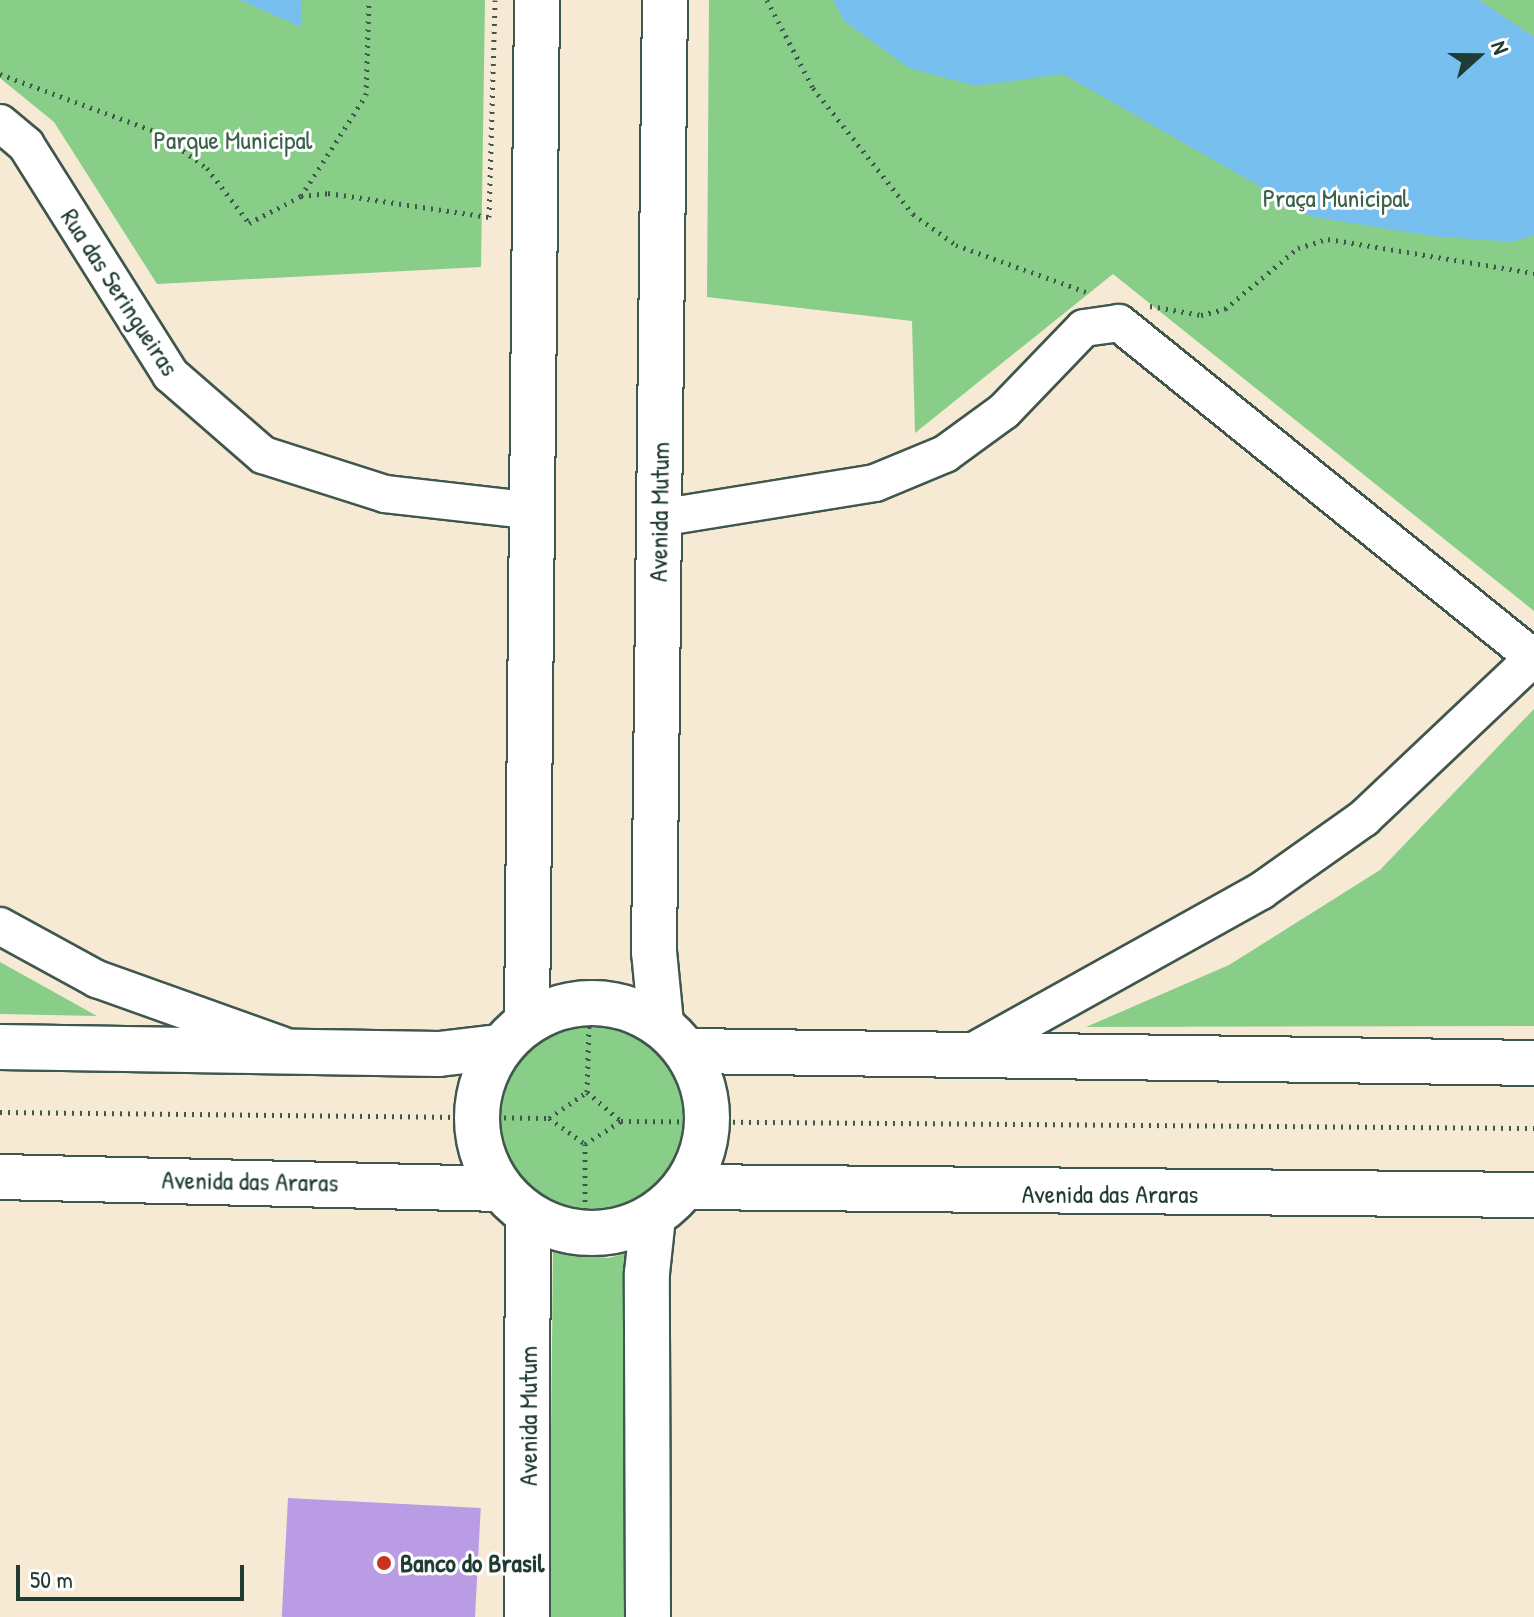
<!DOCTYPE html>
<meta charset="utf-8">
<style>
body{margin:0}
#map{position:relative;width:1534px;height:1617px;overflow:hidden;background:#f6ead5;font-family:"Patrick Hand",sans-serif}
div>[style]{position:absolute}
.green>*{inset:0;background:#89ce88}
.round{border-radius:50%}
.water>*{inset:0;background:#76bfef}
.building>*{inset:0;background:#b99ce3;transform-origin:0 0}
.path>*{height:5px;margin-top:-2.5px;transform-origin:0;background:repeating-linear-gradient(90deg,#3f574c 0 2px,transparent 0 8px)}
.roads{filter:drop-shadow(2px 0 #3f574c) drop-shadow(-2px 0 #3f574c) drop-shadow(0 2px #3f574c) drop-shadow(0 -2px #3f574c)}
.minor>*{height:36px;margin:-18px;padding:0 18px;transform-origin:18px;border-radius:18px;background:#fff}
.tertiary>*{height:44px;margin:-22px;padding:0 22px;transform-origin:22px;border-radius:22px;background:#fff}
.tertiary>.ring{margin:-22px;padding:0;box-sizing:content-box;background:none;border:44px solid #fff;border-radius:50%}
.dots>*{width:22px;height:22px;translate:-50% -50%;box-sizing:border-box;border:4px solid #fff;border-radius:50%}
span{translate:-50% -50%;white-space:nowrap;text-align:center;line-height:1.15;-webkit-text-stroke:6px #fff;paint-order:stroke}
.park-label{font-size:26px;color:#3a6149}
.street-label{font-size:26px;color:#1f3d34}
.poi-label{font-size:26px;color:#1f3d34;font-weight:700}
.left{translate:0 -50%;text-align:left}
.north{position:absolute;left:1438px;top:16px;width:80px;height:80px;-webkit-text-stroke:6px #fff;paint-order:stroke;rotate:69deg;font-size:22px;font-weight:700;line-height:32px;text-align:center;color:#1f3d34}
.north::after{content:'';display:block;margin:auto;width:28px;height:36px;background:#1f3d34;clip-path:polygon(50% 0,100% 100%,50% 72%,0 100%)}
.scale{position:absolute;left:16px;top:1565px;width:228px;height:36px;box-sizing:border-box;border:4px solid #1f3d34;border-top:0;padding-left:10px;font-size:24px;line-height:28px;white-space:nowrap;color:#1f3d34;-webkit-text-stroke:6px #fff;paint-order:stroke}
</style>
<div id="map">
<div class="green">
<i style="clip-path:polygon(0 0,485px 0,481px 267px,157px 284px,54px 122px,0 78px)"></i>
<i style="clip-path:polygon(709px 0,1534px 0,1534px 611px,1113px 274px,915px 433px,912px 321px,707px 297px)"></i>
<i style="clip-path:polygon(1534px 709px,1534px 1026px,1086px 1027px,1229px 965px,1380px 870px)"></i>
<i style="clip-path:polygon(0 962px,97px 1016px,0 1014px)"></i>
<i class="round" style="left:497px;top:1023px;width:190px;height:190px"></i>
<i style="clip-path:polygon(636px 1251px,632px 1617px,549px 1617px,553px 1252px,608px 1258px)"></i>
</div>
<div class="water">
<i style="clip-path:polygon(240px 0,302px 0,301px 27px)"></i>
<i style="clip-path:polygon(833px 0,1479px 0,1534px 37px,1534px 235px,1512px 242px,1432px 236px,1313px 217px,1063px 74px,976px 86px,909px 68px,844px 21px)"></i>
</div>
<div class="building">
<i style="left:288px;top:1498px;width:193px;height:119px;rotate:3deg"></i>
</div>
<div class="path">
<i style="left:767px;top:0;width:99px;rotate:62.4deg"></i>
<i style="left:813px;top:88px;width:161px;rotate:51.6deg"></i>
<i style="left:913px;top:214px;width:53px;rotate:35.8deg"></i>
<i style="left:956px;top:245px;width:141px;rotate:19.8deg"></i>
<i style="left:0;top:74px;width:167px;rotate:20.3deg"></i>
<i style="left:157px;top:132px;width:62px;rotate:35.8deg"></i>
<i style="left:207px;top:168px;width:69px;rotate:52.6deg"></i>
<i style="left:249px;top:223px;width:59px;rotate:-27.4deg"></i>
<i style="left:301px;top:196px;width:27px;rotate:-6deg"></i>
<i style="left:328px;top:193px;width:163px;rotate:8.5deg"></i>
<i style="left:489px;top:217px;width:217px;rotate:-88.4deg"></i>
<i style="left:301px;top:196px;width:120px;rotate:-57.2deg"></i>
<i style="left:366px;top:95px;width:95px;rotate:-88.2deg"></i>
<i style="left:1150px;top:306px;width:52px;rotate:10deg"></i>
<i style="left:1201px;top:315px;width:25px;rotate:-14deg"></i>
<i style="left:1225px;top:309px;width:95px;rotate:-39.9deg"></i>
<i style="left:1298px;top:248px;width:31px;rotate:-17deg"></i>
<i style="left:1328px;top:239px;width:209px;rotate:9.4deg"></i>
<i style="left:587px;top:1092px;width:45px;rotate:40.5deg"></i>
<i style="left:0;top:1112px;width:549px;rotate:0.63deg"></i>
<i style="left:549px;top:1118px;width:46px;rotate:-34.4deg"></i>
<i style="left:587px;top:1092px;width:69px;rotate:-88.3deg"></i>
<i style="left:549px;top:1118px;width:44px;rotate:35.8deg"></i>
<i style="left:585px;top:1144px;width:68px;rotate:90deg"></i>
<i style="left:585px;top:1144px;width:43px;rotate:-32.6deg"></i>
<i style="left:621px;top:1121px;width:913px;rotate:0.44deg"></i>
</div>
<div class="roads">
<div class="minor">
<i style="left:0;top:123px;width:34px;rotate:40deg"></i>
<i style="left:26px;top:145px;width:272px;rotate:57.8deg"></i>
<i style="left:171px;top:375px;width:122px;rotate:41deg"></i>
<i style="left:263px;top:455px;width:128px;rotate:17.7deg"></i>
<i style="left:385px;top:494px;width:150px;rotate:6.5deg"></i>
<i style="left:659px;top:518px;width:219px;rotate:-9.2deg"></i>
<i style="left:875px;top:483px;width:76px;rotate:-22.5deg"></i>
<i style="left:945px;top:454px;width:73px;rotate:-36.1deg"></i>
<i style="left:1004px;top:411px;width:115px;rotate:-46.1deg"></i>
<i style="left:1084px;top:328px;width:35px;rotate:-8deg"></i>
<i style="left:1119px;top:323px;width:533px;rotate:38.91deg"></i>
<i style="left:0;top:926px;width:111px;rotate:28.7deg"></i>
<i style="left:97px;top:979px;width:195px;rotate:19.7deg"></i>
<i style="left:970px;top:1053px;width:333px;rotate:-29.1deg"></i>
<i style="left:1261px;top:891px;width:126px;rotate:-35.3deg"></i>
<i style="left:1364px;top:818px;width:233px;rotate:-43.4deg"></i>
</div>
<div class="tertiary">
<i class="ring" style="left:477px;top:1003px;width:186px;height:186px"></i>
<i style="left:527px;top:1021px;width:1021px;rotate:-89.44deg"></i>
<i style="left:661px;top:1023px;width:71px;rotate:-95.6deg"></i>
<i style="left:654px;top:952px;width:952px;rotate:-89.34deg"></i>
<i style="left:0;top:1047px;width:439px;rotate:0.9deg"></i>
<i style="left:439px;top:1054px;width:60px;rotate:-6.7deg"></i>
<i style="left:688px;top:1051px;width:846px;rotate:0.81deg"></i>
<i style="left:0;top:1177px;width:500px;rotate:1.37deg"></i>
<i style="left:687px;top:1187px;width:847px;rotate:0.54deg"></i>
<i style="left:527px;top:1617px;width:403px;rotate:-89.9deg"></i>
<i style="left:648px;top:1617px;width:344px;rotate:-90.2deg"></i>
<i style="left:647px;top:1273px;width:56px;rotate:-83.9deg"></i>
</div>
</div>
<div class="dots">
<i style="left:384px;top:1563px;background:#c8321e"></i>
</div>
<div class="park-label">
<span style="left:233px;top:140px">Parque Municipal</span>
<span style="left:1336px;top:198px">Praça Municipal</span>
</div>
<div class="street-label">
<span style="left:120px;top:292px;rotate:57deg">Rua das Seringueiras</span>
<span style="left:659px;top:512px;rotate:-89deg">Avenida Mutum</span>
<span style="left:250px;top:1181px;rotate:1deg">Avenida das Araras</span>
<span style="left:1110px;top:1194px">Avenida das Araras</span>
<span style="left:528px;top:1416px;rotate:-90deg">Avenida Mutum</span>
</div>
<div class="poi-label">
<span class="left" style="left:400px;top:1563px">Banco do Brasil</span>
</div>
<div class="north">N</div>
<div class="scale">50 m</div>
</div>
